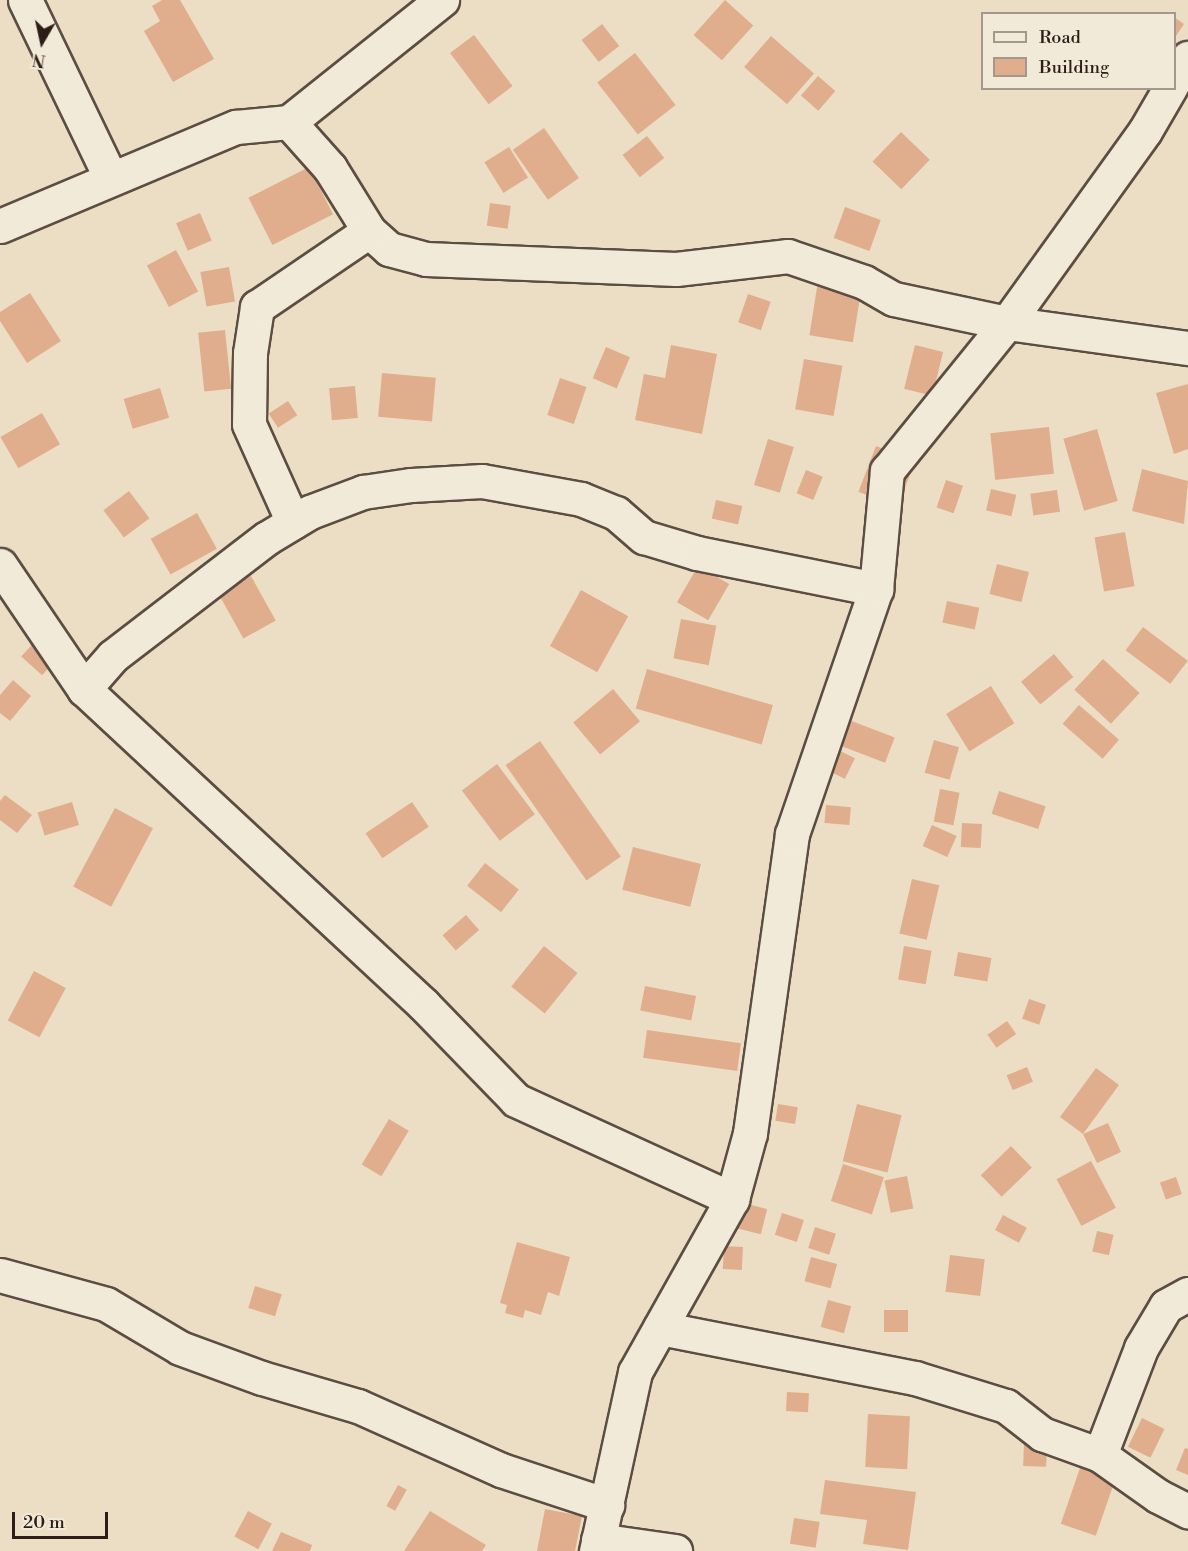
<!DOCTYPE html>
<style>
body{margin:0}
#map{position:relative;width:1188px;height:1551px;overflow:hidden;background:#ebdec4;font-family:"Libre Bodoni",serif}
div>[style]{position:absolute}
.building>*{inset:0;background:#e1ae8d;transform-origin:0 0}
.roads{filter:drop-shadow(2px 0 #5c4d42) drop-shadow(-2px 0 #5c4d42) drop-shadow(0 2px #5c4d42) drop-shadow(0 -2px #5c4d42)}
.minor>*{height:33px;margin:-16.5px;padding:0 16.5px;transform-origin:16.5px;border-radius:16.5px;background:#f2ead9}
span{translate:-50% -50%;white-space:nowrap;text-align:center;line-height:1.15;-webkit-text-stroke:6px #f2ead9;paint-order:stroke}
.legend{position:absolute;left:981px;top:12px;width:195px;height:78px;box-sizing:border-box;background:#f2ead9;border:2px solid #a3988b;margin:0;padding:8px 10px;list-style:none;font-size:18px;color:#2c1d16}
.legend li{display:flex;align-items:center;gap:12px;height:30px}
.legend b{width:30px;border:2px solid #a3988b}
.north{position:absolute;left:12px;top:12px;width:60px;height:60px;-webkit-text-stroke:4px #f2ead9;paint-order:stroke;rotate:189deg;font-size:16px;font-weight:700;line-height:24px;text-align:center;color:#2c1d16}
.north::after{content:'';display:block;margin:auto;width:21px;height:27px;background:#2c1d16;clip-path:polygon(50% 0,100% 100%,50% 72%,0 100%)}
.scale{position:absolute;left:12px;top:1512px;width:96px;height:27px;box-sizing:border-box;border:3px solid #2c1d16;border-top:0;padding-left:8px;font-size:18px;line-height:21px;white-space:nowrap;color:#2c1d16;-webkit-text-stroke:4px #f2ead9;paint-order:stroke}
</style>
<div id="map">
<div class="building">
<i style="clip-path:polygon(162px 0,180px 0,214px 59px,173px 82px,144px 31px,160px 21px,152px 6px)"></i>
<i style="left:725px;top:0;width:38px;height:47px;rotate:42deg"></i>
<i style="clip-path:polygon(1174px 17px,1184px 24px,1174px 39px)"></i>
<i style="left:602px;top:24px;width:28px;height:26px;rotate:52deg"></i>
<i style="left:474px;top:35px;width:64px;height:30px;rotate:53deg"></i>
<i style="left:771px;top:36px;width:57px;height:41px;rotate:41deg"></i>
<i style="left:635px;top:53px;width:66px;height:48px;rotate:52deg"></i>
<i style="left:818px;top:76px;width:23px;height:26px;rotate:41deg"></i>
<i style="left:544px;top:128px;width:61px;height:38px;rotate:55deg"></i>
<i style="left:901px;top:132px;width:40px;height:41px;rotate:44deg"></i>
<i style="left:647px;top:136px;width:28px;height:31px;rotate:52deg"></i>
<i style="left:509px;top:147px;width:36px;height:29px;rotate:58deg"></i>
<i style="left:309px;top:167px;width:53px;height:68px;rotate:63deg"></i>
<i style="left:490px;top:203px;width:21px;height:23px;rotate:8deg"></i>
<i style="left:845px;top:207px;width:38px;height:33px;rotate:20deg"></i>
<i style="left:200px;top:213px;width:30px;height:26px;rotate:67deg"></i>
<i style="left:176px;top:250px;width:47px;height:33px;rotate:62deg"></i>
<i style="left:229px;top:267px;width:35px;height:29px;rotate:80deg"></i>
<i style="left:818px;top:281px;width:44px;height:55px;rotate:9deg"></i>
<i style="clip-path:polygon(30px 293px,61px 341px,27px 363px,0 321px,0 312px)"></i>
<i style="left:748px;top:294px;width:24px;height:30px;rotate:19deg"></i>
<i style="left:225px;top:330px;width:59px;height:27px;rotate:84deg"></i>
<i style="clip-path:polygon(671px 345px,717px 354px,702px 434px,635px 420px,644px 374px,665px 378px)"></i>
<i style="left:915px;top:345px;width:29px;height:45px;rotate:14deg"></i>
<i style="left:606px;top:347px;width:26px;height:34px;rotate:23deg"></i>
<i style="left:804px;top:359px;width:39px;height:51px;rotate:10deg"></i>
<i style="left:382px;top:373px;width:54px;height:44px;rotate:5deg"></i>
<i style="left:560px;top:378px;width:28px;height:39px;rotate:19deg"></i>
<i style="clip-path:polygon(1188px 384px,1188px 449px,1174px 454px,1156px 393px)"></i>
<i style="left:355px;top:386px;width:32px;height:26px;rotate:85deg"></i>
<i style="left:160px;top:388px;width:31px;height:38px;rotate:73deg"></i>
<i style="left:288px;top:401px;width:17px;height:23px;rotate:57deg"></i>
<i style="left:42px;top:413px;width:36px;height:48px;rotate:60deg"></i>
<i style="left:1049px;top:427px;width:47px;height:59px;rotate:84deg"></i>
<i style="left:1097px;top:429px;width:75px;height:35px;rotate:74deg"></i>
<i style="left:768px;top:439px;width:27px;height:48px;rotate:17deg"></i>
<i style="left:876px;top:446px;width:42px;height:49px;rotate:21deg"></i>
<i style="clip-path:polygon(1142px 469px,1188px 481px,1184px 524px,1132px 511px)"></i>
<i style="left:806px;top:470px;width:18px;height:25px;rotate:22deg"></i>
<i style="left:946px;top:480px;width:18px;height:29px;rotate:19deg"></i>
<i style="left:991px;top:489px;width:26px;height:22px;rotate:13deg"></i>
<i style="left:1057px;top:490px;width:22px;height:27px;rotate:82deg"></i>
<i style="left:129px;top:491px;width:34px;height:32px;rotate:53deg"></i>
<i style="left:716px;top:500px;width:27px;height:19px;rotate:13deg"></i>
<i style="left:197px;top:513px;width:41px;height:53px;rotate:61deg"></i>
<i style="left:1125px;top:532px;width:55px;height:31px;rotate:80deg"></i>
<i style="left:997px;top:564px;width:33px;height:31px;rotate:14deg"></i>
<i style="left:698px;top:566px;width:36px;height:42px;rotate:30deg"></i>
<i style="left:251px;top:576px;width:51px;height:37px;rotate:61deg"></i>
<i style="left:581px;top:590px;width:54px;height:64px;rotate:29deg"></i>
<i style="left:947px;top:601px;width:33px;height:22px;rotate:12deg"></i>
<i style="left:681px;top:619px;width:36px;height:40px;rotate:11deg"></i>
<i style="left:1143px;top:627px;width:56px;height:29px;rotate:37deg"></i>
<i style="left:38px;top:638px;width:28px;height:25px;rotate:42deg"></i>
<i style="left:1054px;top:654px;width:30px;height:43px;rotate:50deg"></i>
<i style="left:1103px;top:659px;width:50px;height:42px;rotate:43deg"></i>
<i style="left:647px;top:669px;width:131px;height:41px;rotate:16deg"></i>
<i style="clip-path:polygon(13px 680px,31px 696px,10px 721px,0 713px,0 695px)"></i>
<i style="left:991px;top:686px;width:44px;height:53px;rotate:58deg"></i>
<i style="left:613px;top:689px;width:42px;height:52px;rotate:50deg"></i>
<i style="left:1079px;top:705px;width:53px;height:25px;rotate:41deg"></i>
<i style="left:849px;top:720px;width:49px;height:27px;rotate:21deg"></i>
<i style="left:934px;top:740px;width:26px;height:34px;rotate:16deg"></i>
<i style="left:540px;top:741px;width:141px;height:42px;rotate:55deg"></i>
<i style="left:828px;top:745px;width:30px;height:23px;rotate:26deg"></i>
<i style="left:497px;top:764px;width:63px;height:44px;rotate:53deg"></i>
<i style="left:940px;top:789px;width:20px;height:33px;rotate:11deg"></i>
<i style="left:999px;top:791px;width:49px;height:24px;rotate:18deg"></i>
<i style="clip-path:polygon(5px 795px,32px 815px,17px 833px,0 820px,0 801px)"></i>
<i style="left:72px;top:802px;width:24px;height:36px;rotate:73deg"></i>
<i style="left:412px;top:802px;width:30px;height:56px;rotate:56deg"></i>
<i style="left:826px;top:805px;width:25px;height:18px;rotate:5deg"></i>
<i style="left:115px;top:808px;width:43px;height:89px;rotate:28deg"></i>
<i style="left:962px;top:823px;width:20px;height:24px;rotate:3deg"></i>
<i style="left:932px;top:825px;width:27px;height:23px;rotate:24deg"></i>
<i style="left:633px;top:847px;width:70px;height:44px;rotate:14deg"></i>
<i style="left:485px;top:863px;width:43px;height:29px;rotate:38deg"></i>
<i style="left:912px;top:879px;width:28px;height:56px;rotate:13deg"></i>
<i style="left:466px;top:915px;width:20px;height:31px;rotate:49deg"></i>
<i style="left:544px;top:946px;width:43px;height:52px;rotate:39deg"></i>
<i style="left:904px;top:946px;width:28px;height:34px;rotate:10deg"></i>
<i style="left:958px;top:952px;width:34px;height:24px;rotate:10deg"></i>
<i style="left:34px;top:971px;width:36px;height:56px;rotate:28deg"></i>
<i style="left:645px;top:986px;width:52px;height:25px;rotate:11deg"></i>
<i style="left:1029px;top:999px;width:18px;height:21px;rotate:19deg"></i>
<i style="left:1007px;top:1021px;width:16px;height:24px;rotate:55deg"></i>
<i style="left:647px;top:1030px;width:95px;height:28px;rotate:8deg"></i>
<i style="left:1027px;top:1067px;width:16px;height:22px;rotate:68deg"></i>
<i style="clip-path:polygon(1096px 1068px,1119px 1085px,1083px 1134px,1108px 1123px,1121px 1152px,1097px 1163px,1083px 1134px,1060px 1117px)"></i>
<i style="left:778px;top:1104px;width:20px;height:17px;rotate:9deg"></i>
<i style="left:857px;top:1104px;width:46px;height:59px;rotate:14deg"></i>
<i style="left:389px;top:1119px;width:23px;height:53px;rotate:31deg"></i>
<i style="left:1011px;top:1146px;width:30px;height:42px;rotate:46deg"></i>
<i style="left:1091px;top:1161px;width:53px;height:39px;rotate:62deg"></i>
<i style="left:843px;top:1164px;width:43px;height:39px;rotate:18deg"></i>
<i style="left:907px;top:1176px;width:33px;height:23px;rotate:79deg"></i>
<i style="left:1176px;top:1177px;width:18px;height:17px;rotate:71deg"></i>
<i style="left:739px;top:1202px;width:29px;height:26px;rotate:14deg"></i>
<i style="left:782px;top:1213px;width:23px;height:23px;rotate:18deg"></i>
<i style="left:1003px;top:1215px;width:27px;height:17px;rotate:28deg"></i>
<i style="left:815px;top:1227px;width:22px;height:22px;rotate:18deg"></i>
<i style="left:1097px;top:1231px;width:17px;height:21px;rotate:13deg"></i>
<i style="clip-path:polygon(517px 1242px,570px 1257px,559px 1296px,548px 1292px,541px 1315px,525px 1310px,523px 1318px,505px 1313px,507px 1305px,500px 1303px)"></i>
<i style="left:724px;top:1246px;width:19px;height:23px;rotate:3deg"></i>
<i style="left:950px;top:1255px;width:35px;height:37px;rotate:7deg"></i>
<i style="left:811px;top:1257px;width:27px;height:25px;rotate:15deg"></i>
<i style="left:255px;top:1286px;width:28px;height:23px;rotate:17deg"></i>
<i style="left:828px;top:1300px;width:24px;height:28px;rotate:15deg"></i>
<i style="left:884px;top:1310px;width:24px;height:22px"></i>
<i style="left:787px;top:1392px;width:22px;height:19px;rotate:3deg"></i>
<i style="left:868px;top:1414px;width:42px;height:53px;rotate:3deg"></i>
<i style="left:1142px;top:1418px;width:25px;height:32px;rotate:26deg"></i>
<i style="left:1024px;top:1442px;width:23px;height:24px;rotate:2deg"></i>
<i style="clip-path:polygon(1185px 1448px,1188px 1449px,1188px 1475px,1176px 1470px)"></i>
<i style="left:1080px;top:1468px;width:37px;height:59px;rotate:19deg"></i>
<i style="clip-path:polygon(825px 1480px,916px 1492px,908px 1550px,863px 1544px,867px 1520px,820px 1514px)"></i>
<i style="left:398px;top:1485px;width:10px;height:24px;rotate:29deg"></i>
<i style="clip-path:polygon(545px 1509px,582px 1516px,575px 1551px,537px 1551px)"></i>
<i style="left:248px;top:1511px;width:27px;height:29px;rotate:28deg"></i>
<i style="clip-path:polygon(430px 1511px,486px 1545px,482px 1551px,404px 1551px)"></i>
<i style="left:794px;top:1518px;width:26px;height:26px;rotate:9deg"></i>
<i style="clip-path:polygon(281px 1532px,312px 1545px,310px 1551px,272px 1551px)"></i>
</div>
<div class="roads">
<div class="minor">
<i style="left:25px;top:0;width:196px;rotate:64.3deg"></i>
<i style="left:1174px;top:81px;width:27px;rotate:-59deg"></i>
<i style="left:289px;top:122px;width:62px;rotate:48.3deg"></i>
<i style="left:330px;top:168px;width:74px;rotate:58.2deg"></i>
<i style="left:369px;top:231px;width:27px;rotate:42deg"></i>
<i style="left:389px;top:249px;width:38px;rotate:15deg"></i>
<i style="left:426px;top:259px;width:250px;rotate:2.3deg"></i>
<i style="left:676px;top:269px;width:113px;rotate:-6.6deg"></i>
<i style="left:788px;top:256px;width:80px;rotate:18.9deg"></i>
<i style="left:864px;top:282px;width:34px;rotate:30deg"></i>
<i style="left:894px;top:299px;width:116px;rotate:12deg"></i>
<i style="left:1007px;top:323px;width:183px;rotate:7.9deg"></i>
<i style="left:0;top:226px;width:256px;rotate:-22.8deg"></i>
<i style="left:236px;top:127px;width:53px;rotate:-5.4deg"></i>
<i style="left:289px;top:122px;width:196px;rotate:-38.6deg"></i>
<i style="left:293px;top:522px;width:107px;rotate:-114.2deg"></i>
<i style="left:249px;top:424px;width:71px;rotate:-89.2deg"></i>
<i style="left:250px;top:353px;width:47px;rotate:-81.3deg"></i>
<i style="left:257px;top:307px;width:135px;rotate:-34.2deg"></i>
<i style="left:0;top:565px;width:150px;rotate:55.9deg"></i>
<i style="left:84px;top:689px;width:464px;rotate:42.9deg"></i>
<i style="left:424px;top:1005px;width:132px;rotate:45.9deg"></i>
<i style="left:516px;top:1100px;width:238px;rotate:24.6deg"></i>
<i style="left:84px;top:689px;width:44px;rotate:-48.7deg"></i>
<i style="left:113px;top:656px;width:194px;rotate:-37.5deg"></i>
<i style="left:267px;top:538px;width:50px;rotate:-31.2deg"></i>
<i style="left:310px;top:512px;width:57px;rotate:-20.7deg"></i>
<i style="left:363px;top:492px;width:49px;rotate:-8.3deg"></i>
<i style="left:411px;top:485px;width:71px;rotate:-3.2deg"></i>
<i style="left:482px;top:481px;width:101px;rotate:10.3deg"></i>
<i style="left:581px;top:499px;width:38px;rotate:22deg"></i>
<i style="left:616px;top:513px;width:37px;rotate:41deg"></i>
<i style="left:644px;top:537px;width:55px;rotate:16.8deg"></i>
<i style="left:697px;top:553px;width:183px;rotate:11.4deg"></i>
<i style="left:0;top:1275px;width:110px;rotate:15.3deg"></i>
<i style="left:106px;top:1304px;width:86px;rotate:30.7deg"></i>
<i style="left:180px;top:1348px;width:87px;rotate:20.1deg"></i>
<i style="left:262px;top:1378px;width:100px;rotate:16.3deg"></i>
<i style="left:358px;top:1406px;width:157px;rotate:24.1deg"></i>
<i style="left:501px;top:1470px;width:112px;rotate:18.3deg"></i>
<i style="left:660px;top:1328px;width:260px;rotate:11.1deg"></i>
<i style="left:915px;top:1378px;width:95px;rotate:17.1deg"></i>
<i style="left:1006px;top:1406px;width:46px;rotate:37.9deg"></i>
<i style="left:1042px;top:1434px;width:62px;rotate:19.9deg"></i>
<i style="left:1100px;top:1455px;width:71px;rotate:35.3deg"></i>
<i style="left:1158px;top:1496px;width:34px;rotate:27deg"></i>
<i style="left:1100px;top:1455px;width:115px;rotate:-69deg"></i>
<i style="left:1141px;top:1348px;width:49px;rotate:-59.2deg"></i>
<i style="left:1166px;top:1306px;width:25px;rotate:-29deg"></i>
<i style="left:598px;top:1540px;width:78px;rotate:8.1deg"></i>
<i style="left:596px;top:1551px;width:183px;rotate:-77.7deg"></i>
<i style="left:635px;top:1372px;width:198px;rotate:-60.7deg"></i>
<i style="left:732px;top:1199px;width:68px;rotate:-74.7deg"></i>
<i style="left:750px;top:1133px;width:302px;rotate:-82deg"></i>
<i style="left:792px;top:834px;width:259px;rotate:-71.1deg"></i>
<i style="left:876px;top:589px;width:119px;rotate:-84.7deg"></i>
<i style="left:887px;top:471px;width:191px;rotate:-51deg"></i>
<i style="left:1007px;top:323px;width:236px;rotate:-54.3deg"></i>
<i style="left:1145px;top:131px;width:50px;rotate:-59.8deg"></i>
</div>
</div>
<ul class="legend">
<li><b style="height:8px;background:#f2ead9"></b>Road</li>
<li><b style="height:16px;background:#e1ae8d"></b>Building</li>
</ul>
<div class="north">N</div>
<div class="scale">20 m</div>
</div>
